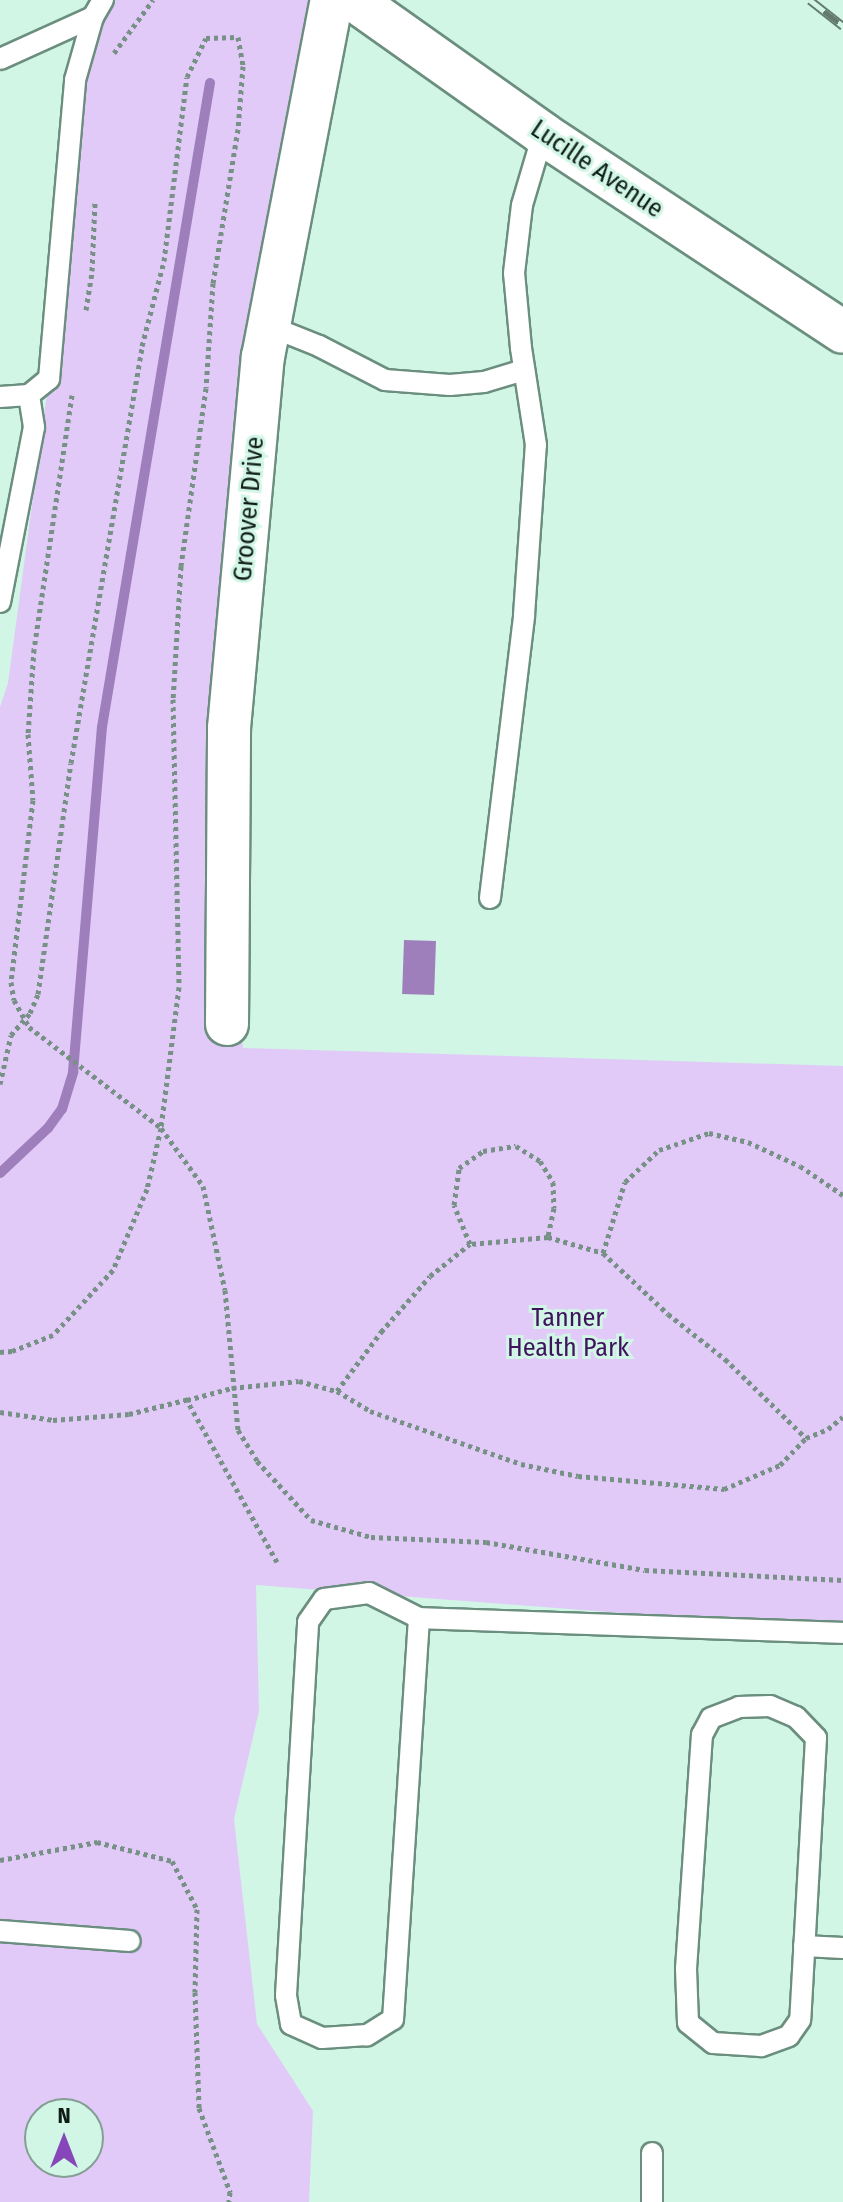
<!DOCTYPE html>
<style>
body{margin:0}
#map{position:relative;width:843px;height:2202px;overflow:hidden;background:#d1f6e6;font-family:"Fira Sans Condensed",sans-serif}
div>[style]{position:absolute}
.green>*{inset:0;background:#e1caf8}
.water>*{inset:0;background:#9e7fbb;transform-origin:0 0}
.stream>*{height:10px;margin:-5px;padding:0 5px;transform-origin:5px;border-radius:5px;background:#9e7fbb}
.path>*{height:5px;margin-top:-2.5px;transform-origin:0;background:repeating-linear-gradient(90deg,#779186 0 4px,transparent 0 8px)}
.roads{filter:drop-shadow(2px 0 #6b8e7f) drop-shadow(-2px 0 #6b8e7f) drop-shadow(0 2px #6b8e7f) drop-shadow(0 -2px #6b8e7f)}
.lane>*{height:20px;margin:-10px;padding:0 10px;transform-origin:10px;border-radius:10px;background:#fff}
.street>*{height:42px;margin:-21px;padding:0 21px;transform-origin:21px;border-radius:21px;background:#fff}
.rail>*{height:9px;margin-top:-4.5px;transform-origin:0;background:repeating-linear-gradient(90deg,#d1f6e6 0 18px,#637a70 0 36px);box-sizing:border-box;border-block:2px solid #637a70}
span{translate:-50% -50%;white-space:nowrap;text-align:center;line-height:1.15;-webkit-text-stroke:6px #d1f6e6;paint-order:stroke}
.street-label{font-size:26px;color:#0f1c17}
.park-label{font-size:26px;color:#3f145d}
.north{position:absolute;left:24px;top:2098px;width:80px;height:80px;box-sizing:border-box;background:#d1f6e6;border:2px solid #839f93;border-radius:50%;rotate:0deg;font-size:22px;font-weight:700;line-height:32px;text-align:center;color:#0f1c17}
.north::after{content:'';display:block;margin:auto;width:28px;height:36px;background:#8846bb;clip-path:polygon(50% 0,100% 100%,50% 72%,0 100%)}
</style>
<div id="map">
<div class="green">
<i style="clip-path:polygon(evenodd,103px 0,332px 0,263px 357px,225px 877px,243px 1048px,843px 1066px,843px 1630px,256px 1585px,259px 1711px,234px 1819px,257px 2024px,313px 2111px,309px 2202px,0 2202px,0 707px,8px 683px,49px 379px,75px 80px,103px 0,40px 2114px,88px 2114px,88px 2162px,40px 2162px,40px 2114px)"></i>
</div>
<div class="water">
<i style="left:404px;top:940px;width:32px;height:54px;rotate:2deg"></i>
</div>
<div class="stream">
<i style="left:0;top:1173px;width:66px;rotate:-43.2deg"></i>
<i style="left:48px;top:1128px;width:24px;rotate:-54deg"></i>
<i style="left:62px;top:1109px;width:39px;rotate:-73deg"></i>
<i style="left:73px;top:1072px;width:346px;rotate:-85.2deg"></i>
<i style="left:102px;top:727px;width:653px;rotate:-80.48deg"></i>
</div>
<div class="path">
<i style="left:114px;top:53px;width:66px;rotate:-53.7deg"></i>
<i style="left:86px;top:310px;width:39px;rotate:-81deg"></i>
<i style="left:92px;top:271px;width:70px;rotate:-87.5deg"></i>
<i style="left:72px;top:395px;width:257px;rotate:98.5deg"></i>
<i style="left:34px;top:649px;width:85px;rotate:94deg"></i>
<i style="left:28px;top:734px;width:66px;rotate:85.7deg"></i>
<i style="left:33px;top:800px;width:183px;rotate:96.9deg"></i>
<i style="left:11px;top:982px;width:18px;rotate:81deg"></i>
<i style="left:14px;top:1000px;width:31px;rotate:61deg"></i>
<i style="left:29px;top:1027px;width:166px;rotate:37.4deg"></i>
<i style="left:161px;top:1128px;width:72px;rotate:54.1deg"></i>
<i style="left:203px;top:1186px;width:106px;rotate:78.1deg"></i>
<i style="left:225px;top:1290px;width:141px;rotate:84.7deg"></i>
<i style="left:238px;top:1430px;width:36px;rotate:58deg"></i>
<i style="left:257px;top:1461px;width:80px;rotate:47.5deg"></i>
<i style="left:311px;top:1520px;width:62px;rotate:15.8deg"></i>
<i style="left:371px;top:1537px;width:115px;rotate:2.5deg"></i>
<i style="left:486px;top:1542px;width:161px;rotate:10deg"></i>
<i style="left:645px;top:1570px;width:198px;rotate:2.9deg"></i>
<i style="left:0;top:1084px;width:50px;rotate:-77.3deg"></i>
<i style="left:11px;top:1035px;width:29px;rotate:-49deg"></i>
<i style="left:30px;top:1013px;width:21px;rotate:-67deg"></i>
<i style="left:38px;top:994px;width:233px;rotate:-81.9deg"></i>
<i style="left:71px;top:763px;width:423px;rotate:-80.3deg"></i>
<i style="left:142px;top:346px;width:88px;rotate:-75.5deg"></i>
<i style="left:164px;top:261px;width:185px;rotate:-82.9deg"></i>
<i style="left:187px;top:77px;width:43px;rotate:-64deg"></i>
<i style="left:206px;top:38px;width:32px;rotate:-2deg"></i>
<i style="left:238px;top:37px;width:29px;rotate:80deg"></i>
<i style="left:243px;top:66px;width:63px;rotate:94.5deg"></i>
<i style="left:238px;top:129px;width:156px;rotate:99.2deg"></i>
<i style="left:213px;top:283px;width:105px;rotate:93.8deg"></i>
<i style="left:206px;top:388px;width:180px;rotate:98deg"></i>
<i style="left:181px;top:566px;width:133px;rotate:93.4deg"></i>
<i style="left:173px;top:699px;width:288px;rotate:88.8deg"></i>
<i style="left:179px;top:987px;width:142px;rotate:97.3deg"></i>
<i style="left:161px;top:1128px;width:63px;rotate:102.9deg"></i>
<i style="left:147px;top:1189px;width:88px;rotate:112.8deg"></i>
<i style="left:113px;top:1270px;width:88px;rotate:132.7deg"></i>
<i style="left:53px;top:1335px;width:44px;rotate:158.7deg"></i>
<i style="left:12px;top:1351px;width:12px;rotate:175deg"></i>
<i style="left:548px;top:1237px;width:78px;rotate:174.9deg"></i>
<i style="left:470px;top:1244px;width:42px;rotate:-112.3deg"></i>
<i style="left:454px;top:1205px;width:37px;rotate:-82deg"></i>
<i style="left:459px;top:1168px;width:29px;rotate:-35deg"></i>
<i style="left:483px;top:1151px;width:33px;rotate:-9deg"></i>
<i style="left:516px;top:1146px;width:28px;rotate:32deg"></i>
<i style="left:540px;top:1161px;width:25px;rotate:58deg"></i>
<i style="left:553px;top:1182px;width:26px;rotate:88deg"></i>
<i style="left:554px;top:1208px;width:30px;rotate:102deg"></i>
<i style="left:548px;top:1237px;width:57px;rotate:16.2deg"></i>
<i style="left:603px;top:1253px;width:89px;rotate:43.2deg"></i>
<i style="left:668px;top:1314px;width:73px;rotate:38.3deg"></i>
<i style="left:725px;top:1359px;width:113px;rotate:44.3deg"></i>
<i style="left:806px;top:1438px;width:24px;rotate:-22deg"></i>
<i style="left:828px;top:1429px;width:19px;rotate:-39deg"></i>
<i style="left:603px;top:1253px;width:74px;rotate:-72.8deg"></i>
<i style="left:625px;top:1182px;width:47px;rotate:-43.3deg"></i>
<i style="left:659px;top:1150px;width:53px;rotate:-18.8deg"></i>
<i style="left:709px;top:1133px;width:40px;rotate:13deg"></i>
<i style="left:748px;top:1142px;width:57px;rotate:24.8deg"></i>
<i style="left:800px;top:1166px;width:52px;rotate:34deg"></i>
<i style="left:337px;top:1391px;width:74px;rotate:-53.3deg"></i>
<i style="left:381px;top:1332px;width:74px;rotate:-48.8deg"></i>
<i style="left:430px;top:1276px;width:51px;rotate:-38.7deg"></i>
<i style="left:0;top:1412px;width:54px;rotate:8.6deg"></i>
<i style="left:53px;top:1420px;width:76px;rotate:-4.5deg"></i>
<i style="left:129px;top:1414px;width:62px;rotate:-14deg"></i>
<i style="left:277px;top:1562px;width:185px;rotate:-119.1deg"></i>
<i style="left:187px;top:1400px;width:47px;rotate:-14.9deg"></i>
<i style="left:232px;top:1388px;width:67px;rotate:-6deg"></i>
<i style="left:299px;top:1381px;width:39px;rotate:15deg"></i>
<i style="left:337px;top:1391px;width:39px;rotate:31deg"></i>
<i style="left:370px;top:1411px;width:160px;rotate:19.3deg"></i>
<i style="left:521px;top:1464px;width:58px;rotate:11.9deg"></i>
<i style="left:578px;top:1476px;width:147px;rotate:5.1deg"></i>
<i style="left:724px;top:1489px;width:61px;rotate:-23.2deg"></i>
<i style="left:780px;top:1465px;width:37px;rotate:-46deg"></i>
<i style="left:0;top:1860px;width:99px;rotate:-10.5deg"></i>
<i style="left:97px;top:1842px;width:77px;rotate:14.2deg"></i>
<i style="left:172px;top:1861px;width:54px;rotate:62.5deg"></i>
<i style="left:197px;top:1909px;width:83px;rotate:91.4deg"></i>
<i style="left:195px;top:1992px;width:116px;rotate:88deg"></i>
<i style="left:199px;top:2108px;width:90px;rotate:69.7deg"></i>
<i style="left:230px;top:2192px;width:10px;rotate:96deg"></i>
</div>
<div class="roads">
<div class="lane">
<i style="left:0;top:59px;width:102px;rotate:-24.3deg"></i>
<i style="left:269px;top:326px;width:54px;rotate:21.8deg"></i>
<i style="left:319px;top:346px;width:74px;rotate:27.3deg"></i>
<i style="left:385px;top:380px;width:65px;rotate:4.4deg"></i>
<i style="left:450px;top:385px;width:34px;rotate:-5deg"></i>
<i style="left:484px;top:382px;width:42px;rotate:-16.7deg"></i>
<i style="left:0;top:397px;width:29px;rotate:-4deg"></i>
<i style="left:29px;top:395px;width:26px;rotate:-39deg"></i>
<i style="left:49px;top:379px;width:300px;rotate:-85deg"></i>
<i style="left:75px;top:80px;width:66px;rotate:-74.1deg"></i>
<i style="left:93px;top:17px;width:20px;rotate:-60deg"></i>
<i style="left:0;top:602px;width:178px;rotate:-79deg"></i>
<i style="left:34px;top:427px;width:32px;rotate:-99deg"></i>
<i style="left:490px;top:898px;width:285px;rotate:-83.1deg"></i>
<i style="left:524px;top:615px;width:170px;rotate:-86deg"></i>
<i style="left:536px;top:445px;width:98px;rotate:-98.8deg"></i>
<i style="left:521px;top:348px;width:75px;rotate:-95.3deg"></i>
<i style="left:514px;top:273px;width:68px;rotate:-83.3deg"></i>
<i style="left:522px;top:205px;width:74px;rotate:-73.5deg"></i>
<i style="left:419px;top:1618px;width:402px;rotate:93.7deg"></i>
<i style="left:393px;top:2019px;width:31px;rotate:148deg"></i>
<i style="left:367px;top:2035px;width:45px;rotate:176.2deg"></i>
<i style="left:322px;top:2038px;width:34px;rotate:-156deg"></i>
<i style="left:291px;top:2024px;width:29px;rotate:-100deg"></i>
<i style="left:286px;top:1995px;width:374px;rotate:-86.6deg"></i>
<i style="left:308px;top:1622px;width:28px;rotate:-55deg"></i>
<i style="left:324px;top:1599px;width:45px;rotate:-7.6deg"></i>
<i style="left:369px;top:1593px;width:56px;rotate:26.6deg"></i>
<i style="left:419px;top:1618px;width:424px;rotate:2deg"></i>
<i style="left:770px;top:1706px;width:28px;rotate:23deg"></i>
<i style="left:796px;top:1717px;width:29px;rotate:46deg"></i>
<i style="left:816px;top:1738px;width:282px;rotate:93.2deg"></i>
<i style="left:800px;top:2020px;width:19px;rotate:125deg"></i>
<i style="left:789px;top:2036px;width:30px;rotate:160deg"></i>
<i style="left:761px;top:2046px;width:48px;rotate:-176.4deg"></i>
<i style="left:713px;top:2043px;width:32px;rotate:-141deg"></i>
<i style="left:688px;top:2023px;width:54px;rotate:-92.1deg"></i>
<i style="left:686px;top:1969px;width:235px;rotate:-86.1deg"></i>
<i style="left:702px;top:1735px;width:19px;rotate:-62deg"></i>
<i style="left:711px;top:1718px;width:30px;rotate:-21deg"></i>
<i style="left:739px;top:1707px;width:31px;rotate:-2deg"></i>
<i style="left:0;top:1931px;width:130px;rotate:4.4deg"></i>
<i style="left:804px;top:1946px;width:39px;rotate:3deg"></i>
<i style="left:652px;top:2202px;width:49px;rotate:-90deg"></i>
</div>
<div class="street">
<i style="left:354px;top:0;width:232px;rotate:35.3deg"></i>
<i style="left:543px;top:134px;width:359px;rotate:33.4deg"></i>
<i style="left:227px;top:1024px;width:296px;rotate:-89.6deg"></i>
<i style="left:229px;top:728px;width:373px;rotate:-84.8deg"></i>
<i style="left:263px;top:357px;width:364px;rotate:-79.1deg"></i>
</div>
</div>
<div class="rail">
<i style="left:810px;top:0;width:42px;rotate:38.2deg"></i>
</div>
<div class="street-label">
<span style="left:597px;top:169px;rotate:34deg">Lucille Avenue</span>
<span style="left:249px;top:509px;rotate:-85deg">Groover Drive</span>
</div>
<div class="park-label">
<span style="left:568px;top:1333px">Tanner<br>Health Park</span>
</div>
<div class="north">N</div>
</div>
